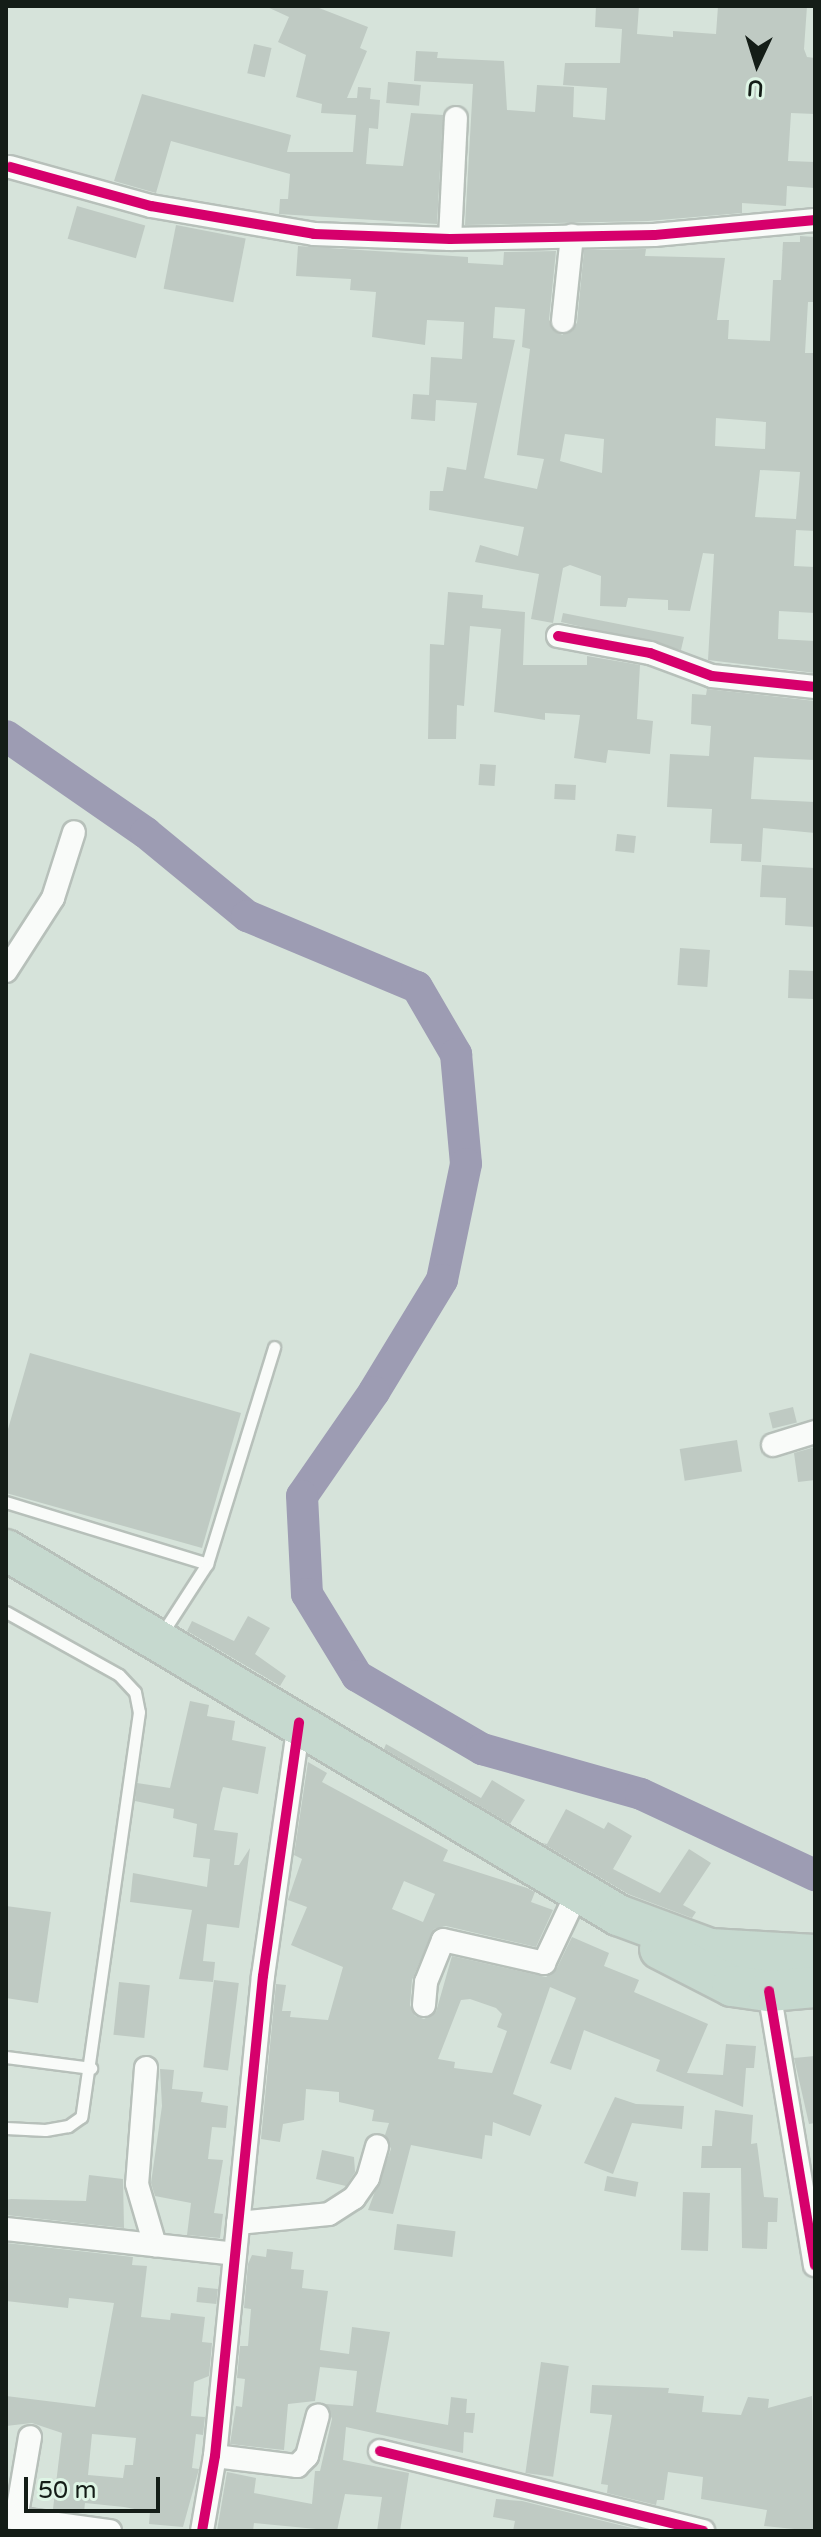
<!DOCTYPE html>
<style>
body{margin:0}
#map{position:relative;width:821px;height:2537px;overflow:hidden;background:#d6e3da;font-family:"Varela Round",sans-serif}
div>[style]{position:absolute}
.river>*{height:32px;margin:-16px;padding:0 16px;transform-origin:16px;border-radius:16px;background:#9d9cb3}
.building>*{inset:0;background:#bfcac3;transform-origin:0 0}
.roads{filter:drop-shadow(2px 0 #b7c0ba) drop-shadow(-2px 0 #b7c0ba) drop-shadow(0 2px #b7c0ba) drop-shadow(0 -2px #b7c0ba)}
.lane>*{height:11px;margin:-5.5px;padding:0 5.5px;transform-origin:5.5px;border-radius:5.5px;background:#f9fbf9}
.street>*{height:22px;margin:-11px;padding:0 11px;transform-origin:11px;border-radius:11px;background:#f9fbf9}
.highway>*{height:40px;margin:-20px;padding:0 20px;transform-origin:20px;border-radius:20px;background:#c6d9cf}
.cycleway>*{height:10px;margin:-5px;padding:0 5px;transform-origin:5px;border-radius:5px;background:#d6006c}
span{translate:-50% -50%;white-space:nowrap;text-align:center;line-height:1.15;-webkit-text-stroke:6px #def5e5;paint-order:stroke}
.frame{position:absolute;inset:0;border:8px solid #141d17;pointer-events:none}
.north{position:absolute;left:717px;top:24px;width:80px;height:80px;-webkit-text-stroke:6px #def5e5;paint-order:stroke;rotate:184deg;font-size:22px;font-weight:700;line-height:32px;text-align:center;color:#141d17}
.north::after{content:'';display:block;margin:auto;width:28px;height:36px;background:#141d17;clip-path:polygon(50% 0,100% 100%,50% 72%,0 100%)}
.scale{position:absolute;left:24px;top:2477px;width:136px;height:36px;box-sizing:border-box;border:4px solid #141d17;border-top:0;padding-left:10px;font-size:24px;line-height:28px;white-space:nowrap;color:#141d17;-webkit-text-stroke:6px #def5e5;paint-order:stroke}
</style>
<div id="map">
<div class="river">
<i style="left:6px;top:736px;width:170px;rotate:34.7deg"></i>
<i style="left:146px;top:833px;width:131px;rotate:39.4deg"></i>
<i style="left:247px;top:916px;width:184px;rotate:22.7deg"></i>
<i style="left:417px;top:987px;width:78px;rotate:59.8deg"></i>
<i style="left:456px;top:1054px;width:110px;rotate:84.8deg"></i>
<i style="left:466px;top:1164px;width:118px;rotate:101.7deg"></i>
<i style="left:442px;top:1280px;width:131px;rotate:121.3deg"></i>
<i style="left:374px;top:1392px;width:126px;rotate:124.7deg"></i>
<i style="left:302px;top:1496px;width:98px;rotate:87.1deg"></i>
<i style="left:307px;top:1594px;width:96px;rotate:58.6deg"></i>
<i style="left:357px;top:1676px;width:145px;rotate:30.3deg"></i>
<i style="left:482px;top:1749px;width:165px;rotate:15.8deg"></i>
<i style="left:641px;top:1794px;width:192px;rotate:25deg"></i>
</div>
<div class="building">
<i style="clip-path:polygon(265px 6px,314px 6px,368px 27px,360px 48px,367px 51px,347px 98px,357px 98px,358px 87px,371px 88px,370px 99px,380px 100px,378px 129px,369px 128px,366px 164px,403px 166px,411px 113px,443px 115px,437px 224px,279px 214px,280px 199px,288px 199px,290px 174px,171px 141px,156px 193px,114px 181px,142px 94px,291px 135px,287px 152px,353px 152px,356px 115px,321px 113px,322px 104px,296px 97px,306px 55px,278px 42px,289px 17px)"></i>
<i style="clip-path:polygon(596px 6px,639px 6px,637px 34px,673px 37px,673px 31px,716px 34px,718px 6px,807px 6px,804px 49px,807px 57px,815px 58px,815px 114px,791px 113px,788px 161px,815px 162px,815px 188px,787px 186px,786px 206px,742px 203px,742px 213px,648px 221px,465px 225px,473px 84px,414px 81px,416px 51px,438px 52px,437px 58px,504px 61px,507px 110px,535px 112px,537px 85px,574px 87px,573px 117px,605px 120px,607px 88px,563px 85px,565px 63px,620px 63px,622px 29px,595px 27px)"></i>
<i style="left:254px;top:44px;width:18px;height:30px;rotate:13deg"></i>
<i style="left:388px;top:82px;width:33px;height:21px;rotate:5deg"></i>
<i style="left:77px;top:206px;width:71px;height:34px;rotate:16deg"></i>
<i style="left:176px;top:225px;width:71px;height:65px;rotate:11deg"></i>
<i style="clip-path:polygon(evenodd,800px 236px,815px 237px,815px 302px,808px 302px,805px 353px,815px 353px,815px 531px,796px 530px,794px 566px,815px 567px,815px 613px,779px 611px,778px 639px,815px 641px,815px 673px,708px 660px,714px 554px,703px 553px,690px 611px,668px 610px,668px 600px,628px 598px,626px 607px,600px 606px,601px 576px,570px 565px,563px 568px,553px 623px,531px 619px,539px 574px,475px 562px,480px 545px,518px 556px,524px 527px,429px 510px,430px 491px,443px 491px,447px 467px,466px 470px,477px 403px,436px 400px,435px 421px,411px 419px,413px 394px,429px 395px,431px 357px,462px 359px,464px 322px,427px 320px,425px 345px,372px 337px,376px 292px,350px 290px,351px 279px,296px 276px,298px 246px,468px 257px,468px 263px,503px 265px,504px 252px,556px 251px,549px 320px,562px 335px,577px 323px,584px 250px,646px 249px,645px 256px,725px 258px,717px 320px,729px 320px,728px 339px,770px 341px,773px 280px,781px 280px,783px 242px,800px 242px,800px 236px,495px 307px,525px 309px,522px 347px,530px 349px,517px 455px,544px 459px,537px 489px,484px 478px,515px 340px,493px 338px,495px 307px,800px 236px,716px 418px,766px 422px,765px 449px,715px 446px,716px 418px,800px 236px,565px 434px,604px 439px,602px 473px,560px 461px,565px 434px,800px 236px,760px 470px,800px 472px,796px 519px,755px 517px,760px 470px)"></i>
<i style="clip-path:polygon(448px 592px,483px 595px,482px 608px,525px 612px,523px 665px,587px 665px,587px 656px,640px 665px,637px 719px,653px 721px,650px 754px,608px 750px,606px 763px,574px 758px,580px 715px,545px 713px,545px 720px,494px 712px,501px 629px,470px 626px,464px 706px,457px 705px,456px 739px,428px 739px,430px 644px,444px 645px)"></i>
<i style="clip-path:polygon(563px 613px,684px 637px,681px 650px,561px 622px)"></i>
<i style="clip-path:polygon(707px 689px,815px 701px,815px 760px,754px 757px,751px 799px,815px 802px,815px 833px,763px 828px,761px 862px,741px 861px,742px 844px,710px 843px,712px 809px,667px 807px,670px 754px,709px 756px,711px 726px,691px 724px,692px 694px,706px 695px)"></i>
<i style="left:480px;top:764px;width:16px;height:21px;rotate:4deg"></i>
<i style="left:555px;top:784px;width:21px;height:15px;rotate:3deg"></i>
<i style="left:617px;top:834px;width:19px;height:17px;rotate:6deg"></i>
<i style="clip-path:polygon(762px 865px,815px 868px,815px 927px,785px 925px,786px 898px,760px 897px)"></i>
<i style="left:680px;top:948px;width:30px;height:37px;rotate:4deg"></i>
<i style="left:789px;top:970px;width:26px;height:28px;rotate:2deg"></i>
<i style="clip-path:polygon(30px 1353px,241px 1413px,202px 1548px,6px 1493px,6px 1436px)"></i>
<i style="left:793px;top:1407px;width:16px;height:25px;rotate:76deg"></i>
<i style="left:737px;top:1440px;width:32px;height:58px;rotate:81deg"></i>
<i style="clip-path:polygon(815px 1447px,815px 1480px,798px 1482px,794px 1453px)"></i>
<i style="clip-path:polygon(248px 1616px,270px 1628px,255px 1654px,286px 1676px,280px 1686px,187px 1631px,192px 1621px,234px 1641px)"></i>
<i style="clip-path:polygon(190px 1701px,209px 1705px,207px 1716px,235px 1721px,232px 1740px,266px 1747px,258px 1794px,223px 1787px,221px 1793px,214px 1830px,238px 1833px,234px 1865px,239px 1865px,250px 1848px,239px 1928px,207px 1924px,203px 1961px,215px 1962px,213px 1982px,179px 1979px,192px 1910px,130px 1902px,133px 1873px,207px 1887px,210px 1859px,193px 1857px,197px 1824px,173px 1818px,174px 1809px,135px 1801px,137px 1783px,170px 1788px)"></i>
<i style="clip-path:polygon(386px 1744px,481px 1798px,492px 1780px,525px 1800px,510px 1824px,384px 1749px)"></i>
<i style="clip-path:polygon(evenodd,308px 1762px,327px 1773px,322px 1782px,448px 1850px,443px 1861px,527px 1888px,535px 1892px,531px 1902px,553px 1910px,536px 1947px,446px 1926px,434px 1929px,412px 1980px,410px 2005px,415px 2016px,424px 2019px,436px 2012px,452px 1956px,546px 1977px,556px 1970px,572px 1937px,609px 1953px,604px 1966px,639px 1980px,634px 1992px,708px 2024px,687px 2073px,723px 2075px,726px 2044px,756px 2046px,754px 2068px,746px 2068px,743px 2107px,656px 2071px,660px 2060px,584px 2030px,571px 2070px,550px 2063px,576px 1998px,550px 1987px,513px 2094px,542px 2105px,530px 2136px,493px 2122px,492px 2136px,485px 2135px,482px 2159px,411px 2145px,393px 2214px,368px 2210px,391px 2149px,385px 2135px,389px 2123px,372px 2121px,374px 2110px,339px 2102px,339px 2092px,306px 2089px,304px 2120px,283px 2124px,280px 2142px,261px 2139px,276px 1984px,286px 1985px,282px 2011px,291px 2011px,290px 2017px,328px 2020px,343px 1967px,291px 1945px,307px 1907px,288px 1900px,302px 1859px,294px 1855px,308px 1762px,404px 1881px,435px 1894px,423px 1922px,392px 1909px,404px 1881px,308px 1762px,470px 1999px,496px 2008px,502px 2014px,497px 2027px,507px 2031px,492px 2073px,454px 2068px,455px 2062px,438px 2059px,461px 2000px,470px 1999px)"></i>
<i style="clip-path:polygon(566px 1809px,604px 1829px,608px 1822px,632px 1836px,613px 1869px,660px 1893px,689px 1849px,711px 1863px,683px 1905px,696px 1912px,692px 1918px,628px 1894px,542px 1843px,547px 1844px)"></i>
<i style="clip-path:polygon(6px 1906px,51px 1912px,38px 2003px,6px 1998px)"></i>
<i style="left:214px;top:1980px;width:25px;height:88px;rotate:7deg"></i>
<i style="left:119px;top:1982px;width:31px;height:53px;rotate:6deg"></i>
<i style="clip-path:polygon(815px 2056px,815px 2123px,809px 2124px,794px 2058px)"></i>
<i style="clip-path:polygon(160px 2069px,174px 2070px,172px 2089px,203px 2092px,201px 2102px,228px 2106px,226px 2128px,212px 2127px,208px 2159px,223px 2160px,214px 2213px,223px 2214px,220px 2238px,187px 2235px,191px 2203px,155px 2196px,151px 2183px,162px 2106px)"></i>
<i style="clip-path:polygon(615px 2097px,636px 2104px,684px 2106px,682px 2129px,632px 2123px,613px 2174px,584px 2163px)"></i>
<i style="clip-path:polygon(715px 2110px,753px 2115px,751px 2144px,757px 2143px,764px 2197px,778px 2198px,777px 2222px,768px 2222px,767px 2249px,742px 2248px,741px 2168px,701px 2168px,702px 2146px,712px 2146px)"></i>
<i style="clip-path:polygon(322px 2150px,354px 2157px,355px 2172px,346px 2186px,316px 2179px)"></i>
<i style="clip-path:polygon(89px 2175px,123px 2179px,124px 2228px,6px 2215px,6px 2200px,11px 2199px,86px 2201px)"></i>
<i style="left:607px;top:2176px;width:32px;height:15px;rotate:11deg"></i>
<i style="left:683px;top:2192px;width:27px;height:58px;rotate:2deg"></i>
<i style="left:397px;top:2224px;width:59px;height:26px;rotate:7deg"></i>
<i style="clip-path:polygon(evenodd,6px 2243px,133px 2257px,132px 2265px,147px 2266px,141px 2317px,170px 2320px,171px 2313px,205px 2317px,202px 2342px,212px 2343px,209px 2376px,194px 2382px,191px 2416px,205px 2417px,203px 2435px,196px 2434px,192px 2468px,199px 2469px,183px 2527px,149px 2524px,150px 2512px,124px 2507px,85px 2503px,84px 2512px,53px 2509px,62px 2433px,32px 2423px,6px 2426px,6px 2396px,95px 2407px,114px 2303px,69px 2298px,68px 2308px,6px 2301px,6px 2243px,92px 2434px,136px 2438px,133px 2465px,125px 2465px,123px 2478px,88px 2475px,92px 2434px)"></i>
<i style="clip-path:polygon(267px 2249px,293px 2252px,291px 2269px,304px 2270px,302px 2288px,328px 2291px,320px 2350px,349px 2354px,352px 2327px,390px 2332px,376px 2412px,448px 2425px,451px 2397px,467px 2399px,466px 2413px,475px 2413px,473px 2433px,464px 2432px,463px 2453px,346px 2427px,343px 2460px,409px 2473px,400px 2531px,377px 2531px,382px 2497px,345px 2494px,337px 2531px,254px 2523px,253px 2531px,217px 2531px,227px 2472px,256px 2478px,254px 2493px,312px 2504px,315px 2471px,320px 2471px,332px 2419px,326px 2404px,353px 2406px,357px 2371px,320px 2367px,315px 2401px,288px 2404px,284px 2450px,230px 2444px,236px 2406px,242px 2407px,245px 2379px,237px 2378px,240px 2346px,248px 2346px,251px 2309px,244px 2308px,248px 2264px,252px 2255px,266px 2257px)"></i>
<i style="left:198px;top:2287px;width:20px;height:15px;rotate:6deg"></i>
<i style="left:541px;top:2362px;width:28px;height:112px;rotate:8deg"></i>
<i style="clip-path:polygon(592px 2385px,669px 2388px,668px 2393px,704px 2396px,702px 2412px,741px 2415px,748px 2397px,769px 2399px,768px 2408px,812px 2396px,815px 2531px,764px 2526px,767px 2510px,701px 2499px,703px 2477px,668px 2472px,664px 2500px,657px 2500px,656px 2505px,607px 2493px,608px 2485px,601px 2484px,612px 2415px,590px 2413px)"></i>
<i style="clip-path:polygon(496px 2499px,522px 2501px,644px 2531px,513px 2531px,515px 2521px,493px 2517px)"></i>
</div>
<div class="roads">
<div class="lane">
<i style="left:6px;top:1502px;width:210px;rotate:17.1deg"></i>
<i style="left:6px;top:1612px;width:129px;rotate:29.1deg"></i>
<i style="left:119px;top:1675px;width:23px;rotate:47deg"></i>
<i style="left:135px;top:1692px;width:20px;rotate:79deg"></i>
<i style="left:139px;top:1712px;width:409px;rotate:98.1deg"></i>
<i style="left:81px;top:2117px;width:16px;rotate:145deg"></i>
<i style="left:68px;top:2126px;width:23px;rotate:170deg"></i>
<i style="left:45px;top:2130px;width:39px;rotate:-177deg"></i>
<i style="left:161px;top:1635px;width:85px;rotate:-57.1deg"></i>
<i style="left:207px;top:1564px;width:227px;rotate:-72.8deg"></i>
<i style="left:6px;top:2057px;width:86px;rotate:7.4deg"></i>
</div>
<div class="street">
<i style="left:10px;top:167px;width:146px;rotate:15.5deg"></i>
<i style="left:151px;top:206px;width:165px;rotate:9.7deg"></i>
<i style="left:314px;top:234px;width:136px;rotate:2.1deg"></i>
<i style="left:450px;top:239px;width:204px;rotate:-1.1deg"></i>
<i style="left:654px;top:235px;width:162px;rotate:-5.3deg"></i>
<i style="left:450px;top:239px;width:121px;rotate:-87.2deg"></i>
<i style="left:563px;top:321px;width:86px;rotate:-84deg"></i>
<i style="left:558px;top:636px;width:94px;rotate:10.5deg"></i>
<i style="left:650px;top:653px;width:66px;rotate:20.4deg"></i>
<i style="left:712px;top:676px;width:104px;rotate:6.1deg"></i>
<i style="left:6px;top:971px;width:87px;rotate:-57.2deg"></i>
<i style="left:53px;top:898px;width:69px;rotate:-72.3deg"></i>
<i style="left:773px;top:1445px;width:44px;rotate:-17.2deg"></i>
<i style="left:769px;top:1991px;width:278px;rotate:80.5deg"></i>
<i style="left:424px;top:2005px;width:23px;rotate:-85deg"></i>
<i style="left:426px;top:1982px;width:45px;rotate:-68deg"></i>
<i style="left:443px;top:1940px;width:104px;rotate:12.8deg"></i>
<i style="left:544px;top:1963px;width:80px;rotate:-64.7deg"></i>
<i style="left:146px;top:2068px;width:116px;rotate:94.4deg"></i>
<i style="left:137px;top:2184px;width:64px;rotate:73.6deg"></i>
<i style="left:238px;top:2223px;width:91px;rotate:-5.6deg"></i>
<i style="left:329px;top:2214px;width:30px;rotate:-33deg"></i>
<i style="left:354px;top:2198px;width:24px;rotate:-55deg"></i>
<i style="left:368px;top:2178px;width:33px;rotate:-74deg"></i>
<i style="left:6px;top:2229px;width:230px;rotate:6.2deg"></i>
<i style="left:380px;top:2451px;width:333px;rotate:13.9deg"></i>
<i style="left:215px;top:2456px;width:83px;rotate:7deg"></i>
<i style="left:297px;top:2466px;width:14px;rotate:-45deg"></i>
<i style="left:307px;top:2456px;width:42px;rotate:-75deg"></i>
<i style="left:6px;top:2517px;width:105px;rotate:7.7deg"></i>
<i style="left:16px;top:2519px;width:83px;rotate:-80.3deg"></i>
<i style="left:202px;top:2531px;width:76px;rotate:-80.2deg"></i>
<i style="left:215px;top:2456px;width:482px;rotate:-84.3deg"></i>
<i style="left:263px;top:1976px;width:256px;rotate:-81.9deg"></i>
</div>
<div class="highway">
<i style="left:6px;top:1550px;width:713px;rotate:30.81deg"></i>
<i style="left:618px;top:1915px;width:98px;rotate:20.3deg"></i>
<i style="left:710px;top:1949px;width:105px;rotate:3.3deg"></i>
<i style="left:660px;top:1949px;width:81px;rotate:27.2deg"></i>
<i style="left:732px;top:1986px;width:37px;rotate:8deg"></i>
<i style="left:769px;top:1991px;width:46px;rotate:-5deg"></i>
</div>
</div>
<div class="cycleway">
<i style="left:10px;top:167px;width:146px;rotate:15.5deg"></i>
<i style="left:151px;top:206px;width:165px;rotate:9.7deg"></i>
<i style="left:314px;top:234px;width:136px;rotate:2.1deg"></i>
<i style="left:450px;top:239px;width:204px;rotate:-1.1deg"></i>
<i style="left:654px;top:235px;width:162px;rotate:-5.3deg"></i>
<i style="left:558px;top:636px;width:94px;rotate:10.5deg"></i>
<i style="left:650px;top:653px;width:66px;rotate:20.4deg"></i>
<i style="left:712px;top:676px;width:104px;rotate:6.1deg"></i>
<i style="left:769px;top:1991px;width:278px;rotate:80.5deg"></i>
<i style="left:380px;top:2451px;width:333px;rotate:13.9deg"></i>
<i style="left:202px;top:2531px;width:76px;rotate:-80.2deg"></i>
<i style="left:215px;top:2456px;width:482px;rotate:-84.3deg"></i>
<i style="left:263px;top:1976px;width:256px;rotate:-81.9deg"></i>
</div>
<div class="frame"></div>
<div class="north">U</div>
<div class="scale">50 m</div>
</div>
